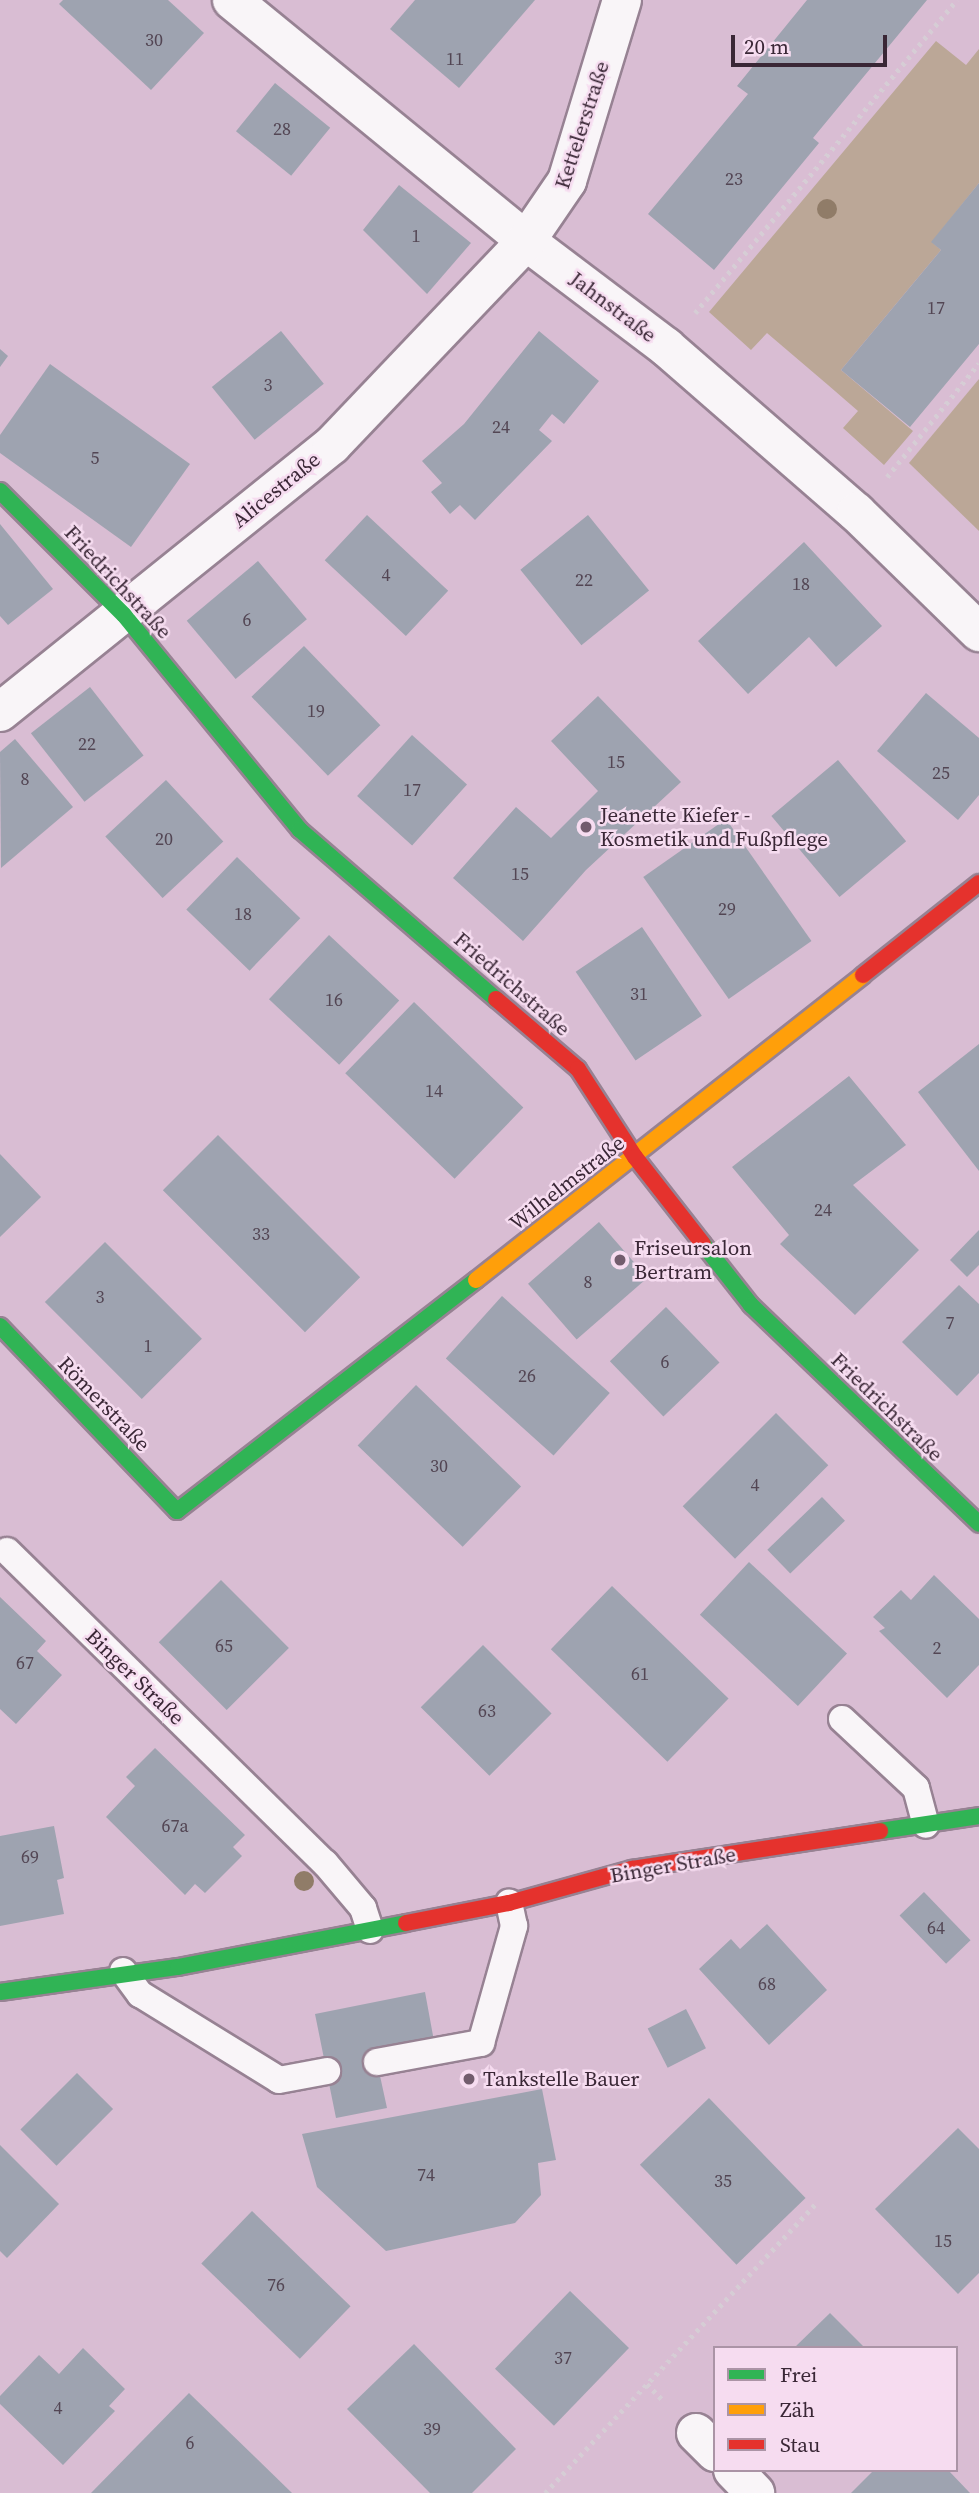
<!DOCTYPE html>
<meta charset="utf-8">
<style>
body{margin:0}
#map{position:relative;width:979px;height:2493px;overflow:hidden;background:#d9bdd3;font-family:"Source Serif 4",serif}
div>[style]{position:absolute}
.green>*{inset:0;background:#bba797}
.building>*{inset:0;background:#9ea3b0;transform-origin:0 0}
.path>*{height:4.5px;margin-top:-2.25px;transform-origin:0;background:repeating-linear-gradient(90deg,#d6cdd5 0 3.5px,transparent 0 8.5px)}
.roads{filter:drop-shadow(2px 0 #978293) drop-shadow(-2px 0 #978293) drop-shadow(0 2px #978293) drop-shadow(0 -2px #978293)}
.lane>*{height:26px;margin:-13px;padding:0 13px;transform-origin:13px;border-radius:13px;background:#f9f5f8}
.street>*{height:38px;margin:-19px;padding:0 19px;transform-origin:19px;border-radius:19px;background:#f9f5f8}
.fast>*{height:16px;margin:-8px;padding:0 8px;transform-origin:8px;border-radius:8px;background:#30b455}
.slow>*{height:16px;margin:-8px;padding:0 8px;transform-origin:8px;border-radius:8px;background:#ff9f0a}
.jam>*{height:16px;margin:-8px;padding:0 8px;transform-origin:8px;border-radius:8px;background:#e5322d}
.trees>*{width:20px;height:20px;margin:-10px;border-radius:50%;background:#907c68}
.dots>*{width:19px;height:19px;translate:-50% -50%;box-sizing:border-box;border:4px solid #f6dcf0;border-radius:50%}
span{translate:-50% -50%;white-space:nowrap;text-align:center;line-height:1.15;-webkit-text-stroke:5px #f6dcf0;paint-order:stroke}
.number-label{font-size:18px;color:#534654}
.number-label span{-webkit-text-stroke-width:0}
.street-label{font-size:21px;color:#3a2736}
.poi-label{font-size:21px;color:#3a2736}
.left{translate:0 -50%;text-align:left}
.legend{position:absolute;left:713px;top:2346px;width:245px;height:126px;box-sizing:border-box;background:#f6dcf0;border:2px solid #ab94a6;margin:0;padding:9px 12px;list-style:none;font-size:21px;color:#3a2736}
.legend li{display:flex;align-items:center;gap:14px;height:35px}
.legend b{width:35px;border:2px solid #ab94a6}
.scale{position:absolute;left:731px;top:35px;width:156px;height:32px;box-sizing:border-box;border:4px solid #3a2736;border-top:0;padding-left:9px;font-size:21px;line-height:24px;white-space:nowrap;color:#3a2736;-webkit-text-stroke:5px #f6dcf0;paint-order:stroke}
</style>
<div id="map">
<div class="green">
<i style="clip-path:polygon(936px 41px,966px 65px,979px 49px,979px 183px,932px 242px,941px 250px,841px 370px,913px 431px,884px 465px,843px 428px,858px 411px,828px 385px,767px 333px,751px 350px,709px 312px)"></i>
<i style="clip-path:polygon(979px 379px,979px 531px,909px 463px)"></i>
</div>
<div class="building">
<i style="clip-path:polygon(63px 0,168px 0,204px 33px,151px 90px,59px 4px)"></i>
<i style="clip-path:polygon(415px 0,535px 0,459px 88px,390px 29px)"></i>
<i style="clip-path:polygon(807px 0,927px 0,813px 138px,819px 143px,714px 270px,648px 214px,748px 94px,737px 86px)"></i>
<i style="left:275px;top:83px;width:71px;height:62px;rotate:39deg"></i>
<i style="clip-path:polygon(979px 183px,979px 344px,910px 427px,841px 370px,941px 250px,931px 242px)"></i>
<i style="clip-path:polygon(399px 185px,471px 243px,427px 294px,363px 230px)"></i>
<i style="left:281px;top:331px;width:68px;height:89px;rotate:51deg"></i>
<i style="clip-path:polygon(539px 331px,599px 381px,564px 424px,552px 414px,539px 430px,552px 441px,475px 520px,460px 505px,450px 514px,431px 492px,442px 483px,422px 461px,464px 424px)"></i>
<i style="clip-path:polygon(0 349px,8px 356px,0 367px)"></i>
<i style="clip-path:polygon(50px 364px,190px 464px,131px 547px,0 453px,0 435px)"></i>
<i style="left:367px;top:515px;width:111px;height:62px;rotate:43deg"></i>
<i style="left:588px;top:515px;width:97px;height:87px;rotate:51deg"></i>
<i style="clip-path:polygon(0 524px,53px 589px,8px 625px,0 616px)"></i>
<i style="clip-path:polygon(804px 542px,882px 626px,836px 667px,809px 637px,748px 694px,698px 641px)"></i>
<i style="left:258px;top:561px;width:76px;height:93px;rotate:50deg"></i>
<i style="left:304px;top:646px;width:110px;height:73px;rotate:46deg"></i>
<i style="left:90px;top:687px;width:87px;height:75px;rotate:52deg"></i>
<i style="clip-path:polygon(926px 693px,979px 738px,979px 795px,958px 820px,877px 751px)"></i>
<i style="clip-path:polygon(598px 696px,681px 782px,586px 870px,523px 941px,453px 878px,516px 807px,551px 838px,598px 791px,551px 741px)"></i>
<i style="left:412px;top:735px;width:74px;height:82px;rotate:42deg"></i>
<i style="clip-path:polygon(15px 739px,73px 807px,1px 868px,0 752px)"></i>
<i style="left:838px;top:760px;width:106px;height:87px;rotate:50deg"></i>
<i style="left:166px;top:780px;width:84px;height:83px;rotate:47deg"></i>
<i style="left:726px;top:819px;width:149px;height:101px;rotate:55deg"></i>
<i style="left:237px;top:857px;width:88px;height:73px;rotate:44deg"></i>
<i style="left:642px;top:927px;width:107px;height:80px;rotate:56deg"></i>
<i style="left:329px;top:935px;width:96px;height:88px;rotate:43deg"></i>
<i style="left:414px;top:1002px;width:152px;height:99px;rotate:44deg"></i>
<i style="clip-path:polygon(979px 1044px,979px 1171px,918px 1092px)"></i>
<i style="clip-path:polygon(849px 1076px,906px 1145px,853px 1185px,919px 1250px,855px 1315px,780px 1244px,789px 1235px,732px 1167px)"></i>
<i style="left:218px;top:1135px;width:201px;height:78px;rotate:45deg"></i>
<i style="clip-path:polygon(0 1154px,41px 1197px,0 1237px)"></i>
<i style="left:599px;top:1222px;width:74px;height:94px;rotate:49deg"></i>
<i style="clip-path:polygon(979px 1230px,979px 1265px,967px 1277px,950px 1260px)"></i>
<i style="left:105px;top:1242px;width:137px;height:85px;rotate:45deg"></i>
<i style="clip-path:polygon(959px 1285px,979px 1304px,979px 1373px,957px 1396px,902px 1342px)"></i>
<i style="left:502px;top:1296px;width:145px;height:84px;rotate:42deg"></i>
<i style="left:666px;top:1307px;width:77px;height:78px;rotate:46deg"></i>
<i style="left:416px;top:1385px;width:146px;height:84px;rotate:44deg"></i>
<i style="left:776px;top:1413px;width:74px;height:132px;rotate:45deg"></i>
<i style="left:822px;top:1497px;width:33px;height:76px;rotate:46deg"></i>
<i style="left:749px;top:1562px;width:134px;height:72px;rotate:43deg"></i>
<i style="clip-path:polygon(934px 1575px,979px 1619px,979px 1665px,947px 1698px,879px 1631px,885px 1628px,873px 1617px,901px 1590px,911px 1600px)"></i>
<i style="left:221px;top:1580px;width:96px;height:88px;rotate:45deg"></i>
<i style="left:612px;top:1586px;width:162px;height:88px;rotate:44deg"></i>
<i style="clip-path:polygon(0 1597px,46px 1641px,37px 1651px,62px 1675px,16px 1724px,0 1709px)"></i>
<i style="left:483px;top:1645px;width:97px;height:88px;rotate:45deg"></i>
<i style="clip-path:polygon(155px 1748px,245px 1835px,233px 1847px,242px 1856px,205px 1893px,195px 1884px,185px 1895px,106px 1817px,135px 1786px,126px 1777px)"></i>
<i style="clip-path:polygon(54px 1826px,64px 1878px,57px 1880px,64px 1914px,0 1926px,0 1836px)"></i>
<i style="left:924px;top:1892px;width:67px;height:34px;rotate:46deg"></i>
<i style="clip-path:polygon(767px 1924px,827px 1990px,769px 2045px,699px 1969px,731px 1939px,740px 1949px)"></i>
<i style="clip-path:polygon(425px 1992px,434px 2041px,377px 2062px,387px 2108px,336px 2118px,315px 2014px)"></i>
<i style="left:686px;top:2009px;width:44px;height:43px;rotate:63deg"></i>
<i style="left:77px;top:2073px;width:51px;height:80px;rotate:45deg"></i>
<i style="clip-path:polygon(542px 2089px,556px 2160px,538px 2163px,541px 2195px,515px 2223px,386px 2251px,317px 2187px,302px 2134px)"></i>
<i style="left:709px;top:2098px;width:139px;height:96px;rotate:46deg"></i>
<i style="clip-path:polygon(958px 2128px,979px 2149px,979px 2273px,958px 2294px,875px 2209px)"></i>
<i style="clip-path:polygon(0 2145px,59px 2204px,7px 2258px,0 2251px)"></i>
<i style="left:252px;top:2211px;width:137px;height:73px;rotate:44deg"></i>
<i style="left:570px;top:2291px;width:82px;height:108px;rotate:44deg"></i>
<i style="clip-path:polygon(830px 2313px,865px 2348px,794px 2348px)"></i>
<i style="clip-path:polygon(414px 2344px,516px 2449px,472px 2493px,430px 2493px,347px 2409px)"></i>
<i style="clip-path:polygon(83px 2348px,125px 2389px,109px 2406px,115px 2411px,63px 2465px,0 2404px,0 2396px,39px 2355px,59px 2374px)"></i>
<i style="clip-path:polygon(189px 2393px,292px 2493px,91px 2493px)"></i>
<i style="clip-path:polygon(874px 2470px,948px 2470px,970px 2493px,851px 2493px)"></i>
</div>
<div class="path">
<i style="left:695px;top:313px;width:408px;rotate:-50.1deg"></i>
<i style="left:887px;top:477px;width:146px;rotate:-51.1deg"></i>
<i style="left:647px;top:2384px;width:24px;rotate:45deg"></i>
<i style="left:545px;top:2493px;width:398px;rotate:-46.9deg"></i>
</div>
<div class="roads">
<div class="lane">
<i style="left:7px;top:1551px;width:445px;rotate:44.5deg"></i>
<i style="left:325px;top:1863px;width:59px;rotate:49.8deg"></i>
<i style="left:363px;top:1908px;width:23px;rotate:72deg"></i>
<i style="left:842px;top:1719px;width:101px;rotate:43deg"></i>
<i style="left:916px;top:1788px;width:38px;rotate:75deg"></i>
<i style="left:123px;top:1971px;width:29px;rotate:54deg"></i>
<i style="left:140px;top:1994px;width:163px;rotate:31.7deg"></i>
<i style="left:279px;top:2080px;width:49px;rotate:-10.6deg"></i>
<i style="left:377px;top:2062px;width:106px;rotate:-10.4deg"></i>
<i style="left:481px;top:2043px;width:122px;rotate:-74.2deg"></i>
<i style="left:514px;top:1926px;width:24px;rotate:-102deg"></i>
</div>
<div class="street">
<i style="left:232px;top:0;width:380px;rotate:39.3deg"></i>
<i style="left:526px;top:241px;width:176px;rotate:37.1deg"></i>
<i style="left:666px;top:347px;width:252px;rotate:41deg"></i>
<i style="left:856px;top:512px;width:172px;rotate:44.3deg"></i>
<i style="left:0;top:712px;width:426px;rotate:-38.8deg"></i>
<i style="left:332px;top:445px;width:282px;rotate:-46.4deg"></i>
<i style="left:526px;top:241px;width:73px;rotate:-55.7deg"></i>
<i style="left:567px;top:181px;width:189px;rotate:-73.1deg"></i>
<i style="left:696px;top:2433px;width:27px;rotate:45deg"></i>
<i style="left:733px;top:2470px;width:32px;rotate:46deg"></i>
</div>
<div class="fast">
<i style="left:0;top:491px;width:175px;rotate:45deg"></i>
<i style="left:124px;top:615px;width:278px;rotate:50.7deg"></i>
<i style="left:300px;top:830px;width:259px;rotate:40.8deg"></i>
<i style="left:703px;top:1244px;width:78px;rotate:51.8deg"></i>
<i style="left:751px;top:1305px;width:316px;rotate:43.8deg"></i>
<i style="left:0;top:1326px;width:256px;rotate:46.3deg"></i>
<i style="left:177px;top:1511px;width:378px;rotate:-37.7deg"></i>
<i style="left:880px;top:1831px;width:100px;rotate:-8.6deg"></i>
<i style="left:0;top:1992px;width:180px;rotate:-8deg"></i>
<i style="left:178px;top:1967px;width:232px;rotate:-10.9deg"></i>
</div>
<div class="slow">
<i style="left:476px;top:1280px;width:493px;rotate:-38.2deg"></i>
</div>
<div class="jam">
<i style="left:863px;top:975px;width:148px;rotate:-38.4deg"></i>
<i style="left:496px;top:999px;width:108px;rotate:40.5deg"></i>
<i style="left:578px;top:1069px;width:105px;rotate:57.1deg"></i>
<i style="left:635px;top:1157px;width:110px;rotate:52deg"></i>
<i style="left:406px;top:1923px;width:105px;rotate:-11deg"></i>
<i style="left:509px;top:1903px;width:128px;rotate:-15.5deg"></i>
<i style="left:632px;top:1869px;width:251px;rotate:-8.7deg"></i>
</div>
</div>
<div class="trees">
<i style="left:827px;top:209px"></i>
<i style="left:304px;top:1881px"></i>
</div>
<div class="dots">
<i style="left:586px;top:827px;background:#725c6d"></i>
<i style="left:620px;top:1260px;background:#725c6d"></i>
<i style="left:469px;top:2079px;background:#725c6d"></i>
</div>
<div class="number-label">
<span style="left:154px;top:40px">30</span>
<span style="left:455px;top:59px">11</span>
<span style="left:282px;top:129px">28</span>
<span style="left:734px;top:179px">23</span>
<span style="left:416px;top:236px">1</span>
<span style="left:936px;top:308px">17</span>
<span style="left:268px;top:385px">3</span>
<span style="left:501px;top:427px">24</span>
<span style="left:95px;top:458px">5</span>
<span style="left:386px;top:575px">4</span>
<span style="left:584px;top:580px">22</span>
<span style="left:801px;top:584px">18</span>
<span style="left:247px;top:620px">6</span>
<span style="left:316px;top:711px">19</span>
<span style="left:87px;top:744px">22</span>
<span style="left:616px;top:762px">15</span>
<span style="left:941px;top:773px">25</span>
<span style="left:25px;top:779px">8</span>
<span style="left:412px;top:790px">17</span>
<span style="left:164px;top:839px">20</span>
<span style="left:520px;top:874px">15</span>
<span style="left:727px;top:909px">29</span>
<span style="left:243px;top:914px">18</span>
<span style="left:639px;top:994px">31</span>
<span style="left:334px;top:1000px">16</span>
<span style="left:434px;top:1091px">14</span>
<span style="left:823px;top:1210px">24</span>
<span style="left:261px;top:1234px">33</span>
<span style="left:588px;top:1282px">8</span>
<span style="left:100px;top:1297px">3</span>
<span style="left:950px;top:1323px">7</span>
<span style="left:148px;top:1346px">1</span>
<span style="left:665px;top:1362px">6</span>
<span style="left:527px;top:1376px">26</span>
<span style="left:439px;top:1466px">30</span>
<span style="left:755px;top:1485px">4</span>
<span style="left:224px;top:1646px">65</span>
<span style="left:937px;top:1648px">2</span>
<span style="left:25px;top:1663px">67</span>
<span style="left:640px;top:1674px">61</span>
<span style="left:487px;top:1711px">63</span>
<span style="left:175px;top:1826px">67a</span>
<span style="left:30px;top:1857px">69</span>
<span style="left:936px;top:1928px">64</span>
<span style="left:767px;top:1984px">68</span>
<span style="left:426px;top:2175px">74</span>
<span style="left:723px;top:2181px">35</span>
<span style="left:943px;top:2241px">15</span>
<span style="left:276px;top:2285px">76</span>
<span style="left:563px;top:2358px">37</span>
<span style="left:58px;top:2408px">4</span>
<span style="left:432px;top:2429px">39</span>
<span style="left:190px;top:2443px">6</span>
</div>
<div class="street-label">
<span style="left:582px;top:125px;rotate:-72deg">Kettelerstraße</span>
<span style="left:613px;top:307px;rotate:37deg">Jahnstraße</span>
<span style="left:276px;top:490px;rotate:-39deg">Alicestraße</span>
<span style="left:118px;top:582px;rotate:47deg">Friedrichstraße</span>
<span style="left:512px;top:984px;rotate:41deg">Friedrichstraße</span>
<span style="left:567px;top:1183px;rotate:-38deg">Wilhelmstraße</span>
<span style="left:104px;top:1404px;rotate:46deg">Römerstraße</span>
<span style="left:887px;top:1407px;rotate:44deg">Friedrichstraße</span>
<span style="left:135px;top:1677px;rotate:44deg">Binger Straße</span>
<span style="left:673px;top:1865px;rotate:-10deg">Binger Straße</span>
</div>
<div class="poi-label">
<span class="left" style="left:600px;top:827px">Jeanette Kiefer -<br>Kosmetik und Fußpflege</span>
<span class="left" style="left:634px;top:1260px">Friseursalon<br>Bertram</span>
<span class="left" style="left:483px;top:2079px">Tankstelle Bauer</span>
</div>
<ul class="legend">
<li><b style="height:9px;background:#30b455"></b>Frei</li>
<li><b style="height:9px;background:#ff9f0a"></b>Zäh</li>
<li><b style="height:9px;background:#e5322d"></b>Stau</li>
</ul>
<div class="scale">20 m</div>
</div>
